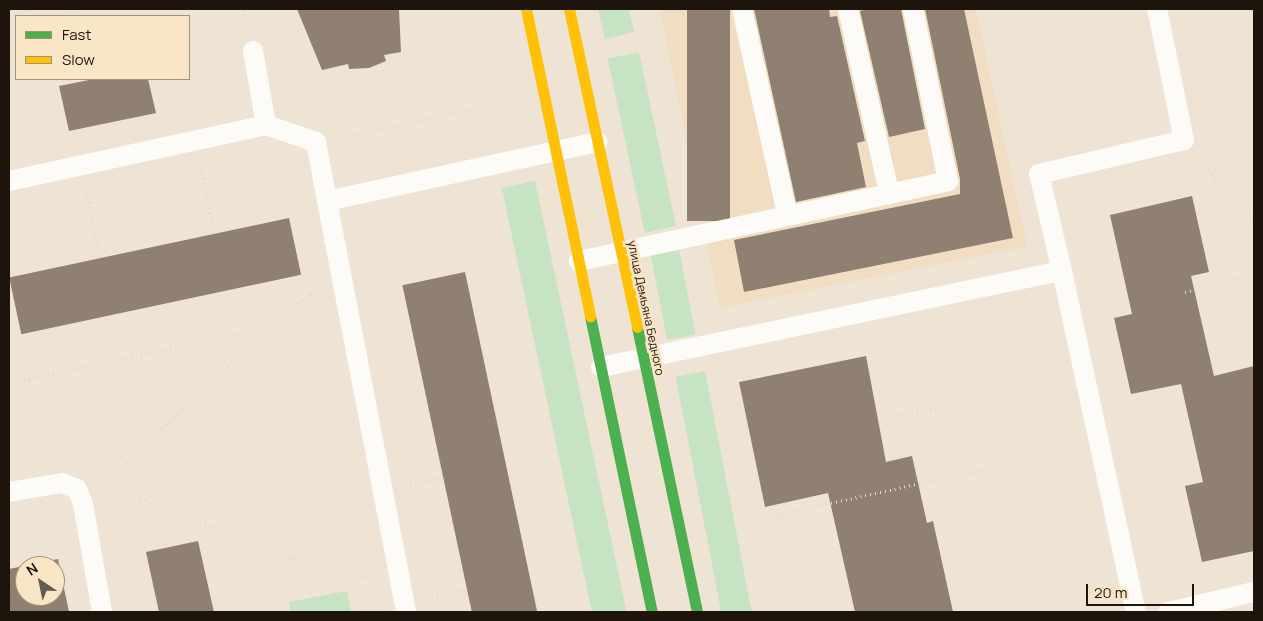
<!DOCTYPE html>
<meta charset="utf-8">
<style>
body{margin:0}
#map{position:relative;width:1263px;height:621px;overflow:hidden;background:#efe3d3;font-family:Manrope,sans-serif}
div>[style]{position:absolute}
.built>*{inset:0;background:#f1ddc1}
.green>*{inset:0;background:#c6e4c3;transform-origin:0 0}
.building>*{inset:0;background:#8f8071;transform-origin:0 0}
.path>*{height:3px;margin-top:-1.5px;transform-origin:0;background:repeating-linear-gradient(90deg,#dedad6 0 1px,transparent 0 5px)}
.lane>*{height:20px;margin:-10px;padding:0 10px;transform-origin:10px;border-radius:10px;background:#fdfbf8}
.fast>*{height:11px;margin:-5.5px;padding:0 5.5px;transform-origin:5.5px;border-radius:5.5px;background:#4caf50}
.slow>*{height:11px;margin:-5.5px;padding:0 5.5px;transform-origin:5.5px;border-radius:5.5px;background:#ffc107}
span{translate:-50% -50%;white-space:nowrap;text-align:center;line-height:1.15;-webkit-text-stroke:5px #fbe5c7;paint-order:stroke}
.street-label{font-size:12px;color:#1d150b}
.frame{position:absolute;inset:0;border:10px solid #1d150b;pointer-events:none}
.legend{position:absolute;left:15px;top:15px;width:175px;height:65px;box-sizing:border-box;background:#fbe5c7;border:1px solid #a2927c;margin:0;padding:6px 9px;list-style:none;font-size:15px;color:#1d150b}
.legend li{display:flex;align-items:center;gap:10px;height:25px}
.legend b{width:25px;border:1px solid #a2927c}
.north{position:absolute;left:15px;top:556px;width:50px;height:50px;box-sizing:border-box;background:#fbe5c7;border:1px solid #a2927c;border-radius:50%;rotate:326deg;font-size:14px;font-weight:700;line-height:20px;text-align:center;color:#1d150b}
.north::after{content:'';display:block;margin:auto;width:18px;height:22px;background:#665d51;clip-path:polygon(50% 0,100% 100%,50% 72%,0 100%)}
.scale{position:absolute;left:1086px;top:584px;width:108px;height:22px;box-sizing:border-box;border:2px solid #1d150b;border-top:0;padding-left:6px;font-size:15px;line-height:18px;white-space:nowrap;color:#1d150b;-webkit-text-stroke:4px #fbe5c7;paint-order:stroke}
</style>
<div id="map">
<div class="built">
<i style="clip-path:polygon(660px 9px,976px 9px,1027px 246px,720px 308px)"></i>
</div>
<div class="green">
<i style="clip-path:polygon(598px 9px,629px 9px,634px 32px,605px 39px)"></i>
<i style="left:639px;top:52px;width:178px;height:32px;rotate:78deg"></i>
<i style="left:535px;top:181px;width:440px;height:34px;rotate:78deg"></i>
<i style="left:679px;top:249px;width:87px;height:29px;rotate:79deg"></i>
<i style="left:705px;top:371px;width:246px;height:30px;rotate:79deg"></i>
<i style="clip-path:polygon(347px 591px,351px 612px,291px 612px,289px 602px)"></i>
</div>
<div class="building">
<i style="clip-path:polygon(297px 9px,399px 9px,401px 52px,384px 55px,386px 61px,369px 68px,349px 69px,348px 64px,322px 70px)"></i>
<i style="left:687px;top:9px;width:43px;height:212px"></i>
<i style="clip-path:polygon(754px 9px,829px 9px,830px 17px,837px 16px,865px 141px,857px 143px,866px 187px,796px 202px)"></i>
<i style="clip-path:polygon(868px 9px,901px 9px,925px 129px,889px 137px,860px 11px)"></i>
<i style="clip-path:polygon(925px 9px,964px 9px,1013px 238px,744px 292px,734px 240px,960px 194px,960px 179px)"></i>
<i style="clip-path:polygon(94px 79px,148px 79px,156px 113px,69px 131px,59px 86px)"></i>
<i style="clip-path:polygon(1192px 196px,1209px 272px,1191px 276px,1214px 376px,1254px 366px,1254px 551px,1202px 562px,1185px 486px,1203px 482px,1181px 384px,1131px 394px,1114px 318px,1132px 314px,1110px 215px)"></i>
<i style="left:289px;top:218px;width:58px;height:286px;rotate:78deg"></i>
<i style="left:465px;top:272px;width:348px;height:64px;rotate:78deg"></i>
<i style="clip-path:polygon(866px 356px,886px 462px,912px 456px,927px 523px,933px 521px,953px 612px,855px 612px,828px 493px,765px 507px,739px 382px)"></i>
<i style="clip-path:polygon(198px 541px,214px 612px,159px 612px,146px 552px)"></i>
<i style="clip-path:polygon(evenodd,58px 559px,69px 612px,9px 612px,9px 569px,58px 559px,25px 566px,55px 566px,55px 596px,25px 596px,25px 566px)"></i>
</div>
<div class="path">
<i style="left:244px;top:9px;width:15px;rotate:79deg"></i>
<i style="left:9px;top:14px;width:25px;rotate:-11deg"></i>
<i style="left:67px;top:16px;width:12px;rotate:-35deg"></i>
<i style="left:9px;top:61px;width:8px;rotate:-23deg"></i>
<i style="left:9px;top:85px;width:25px;rotate:-79deg"></i>
<i style="left:343px;top:137px;width:131px;rotate:-12.3deg"></i>
<i style="left:1201px;top:163px;width:76px;rotate:46.1deg"></i>
<i style="left:201px;top:168px;width:66px;rotate:78.7deg"></i>
<i style="left:87px;top:192px;width:67px;rotate:78.9deg"></i>
<i style="left:1185px;top:292px;width:72px;rotate:-15.4deg"></i>
<i style="left:388px;top:369px;width:32px;rotate:-13deg"></i>
<i style="left:9px;top:383px;width:267px;rotate:-12.3deg"></i>
<i style="left:9px;top:396px;width:27px;rotate:-39deg"></i>
<i style="left:892px;top:415px;width:38px;rotate:-9deg"></i>
<i style="left:930px;top:409px;width:22px;rotate:5deg"></i>
<i style="left:952px;top:411px;width:30px;rotate:27deg"></i>
<i style="left:979px;top:425px;width:49px;rotate:53.4deg"></i>
<i style="left:104px;top:483px;width:229px;rotate:-43.2deg"></i>
<i style="left:271px;top:326px;width:58px;rotate:-38.7deg"></i>
<i style="left:107px;top:485px;width:190px;rotate:21.6deg"></i>
<i style="left:284px;top:555px;width:89px;rotate:15deg"></i>
<i style="left:410px;top:485px;width:35px;rotate:-13deg"></i>
<i style="left:753px;top:520px;width:242px;rotate:-12.4deg"></i>
<i style="left:285px;top:555px;width:69px;rotate:56.3deg"></i>
<i style="left:432px;top:597px;width:37px;rotate:-14deg"></i>
<i style="left:157px;top:612px;width:2px"></i>
<i style="left:351px;top:612px;width:26px;rotate:-9deg"></i>
</div>
<div class="lane">
<i style="left:742px;top:9px;width:210px;rotate:77.6deg"></i>
<i style="left:848px;top:9px;width:189px;rotate:77.4deg"></i>
<i style="left:253px;top:51px;width:75px;rotate:80deg"></i>
<i style="left:9px;top:181px;width:263px;rotate:-12.3deg"></i>
<i style="left:266px;top:125px;width:53px;rotate:18.8deg"></i>
<i style="left:316px;top:142px;width:60px;rotate:79.4deg"></i>
<i style="left:327px;top:201px;width:277px;rotate:-12.3deg"></i>
<i style="left:327px;top:201px;width:419px;rotate:79.1deg"></i>
<i style="left:579px;top:261px;width:378px;rotate:-12.2deg"></i>
<i style="left:948px;top:181px;width:176px;rotate:-101.5deg"></i>
<i style="left:1062px;top:271px;width:100px;rotate:-103.3deg"></i>
<i style="left:1039px;top:174px;width:149px;rotate:-13.2deg"></i>
<i style="left:1184px;top:140px;width:134px;rotate:-101.6deg"></i>
<i style="left:601px;top:367px;width:471px;rotate:-11.8deg"></i>
<i style="left:1062px;top:271px;width:349px;rotate:77.8deg"></i>
<i style="left:9px;top:492px;width:54px;rotate:-9.6deg"></i>
<i style="left:62px;top:483px;width:16px;rotate:22deg"></i>
<i style="left:77px;top:489px;width:16px;rotate:68deg"></i>
<i style="left:83px;top:504px;width:110px;rotate:80deg"></i>
<i style="left:1168px;top:612px;width:88px;rotate:-13.1deg"></i>
</div>
<div class="fast">
<i style="left:590px;top:316px;width:302px;rotate:78.2deg"></i>
<i style="left:637px;top:327px;width:291px;rotate:78.1deg"></i>
</div>
<div class="slow">
<i style="left:526px;top:9px;width:314px;rotate:78.2deg"></i>
<i style="left:569px;top:9px;width:325px;rotate:77.9deg"></i>
</div>
<div class="street-label">
<span style="left:646px;top:308px;rotate:78deg">улица Демьяна Бедного</span>
</div>
<div class="frame"></div>
<ul class="legend">
<li><b style="height:6px;background:#4caf50"></b>Fast</li>
<li><b style="height:6px;background:#ffc107"></b>Slow</li>
</ul>
<div class="north">N</div>
<div class="scale">20 m</div>
</div>
